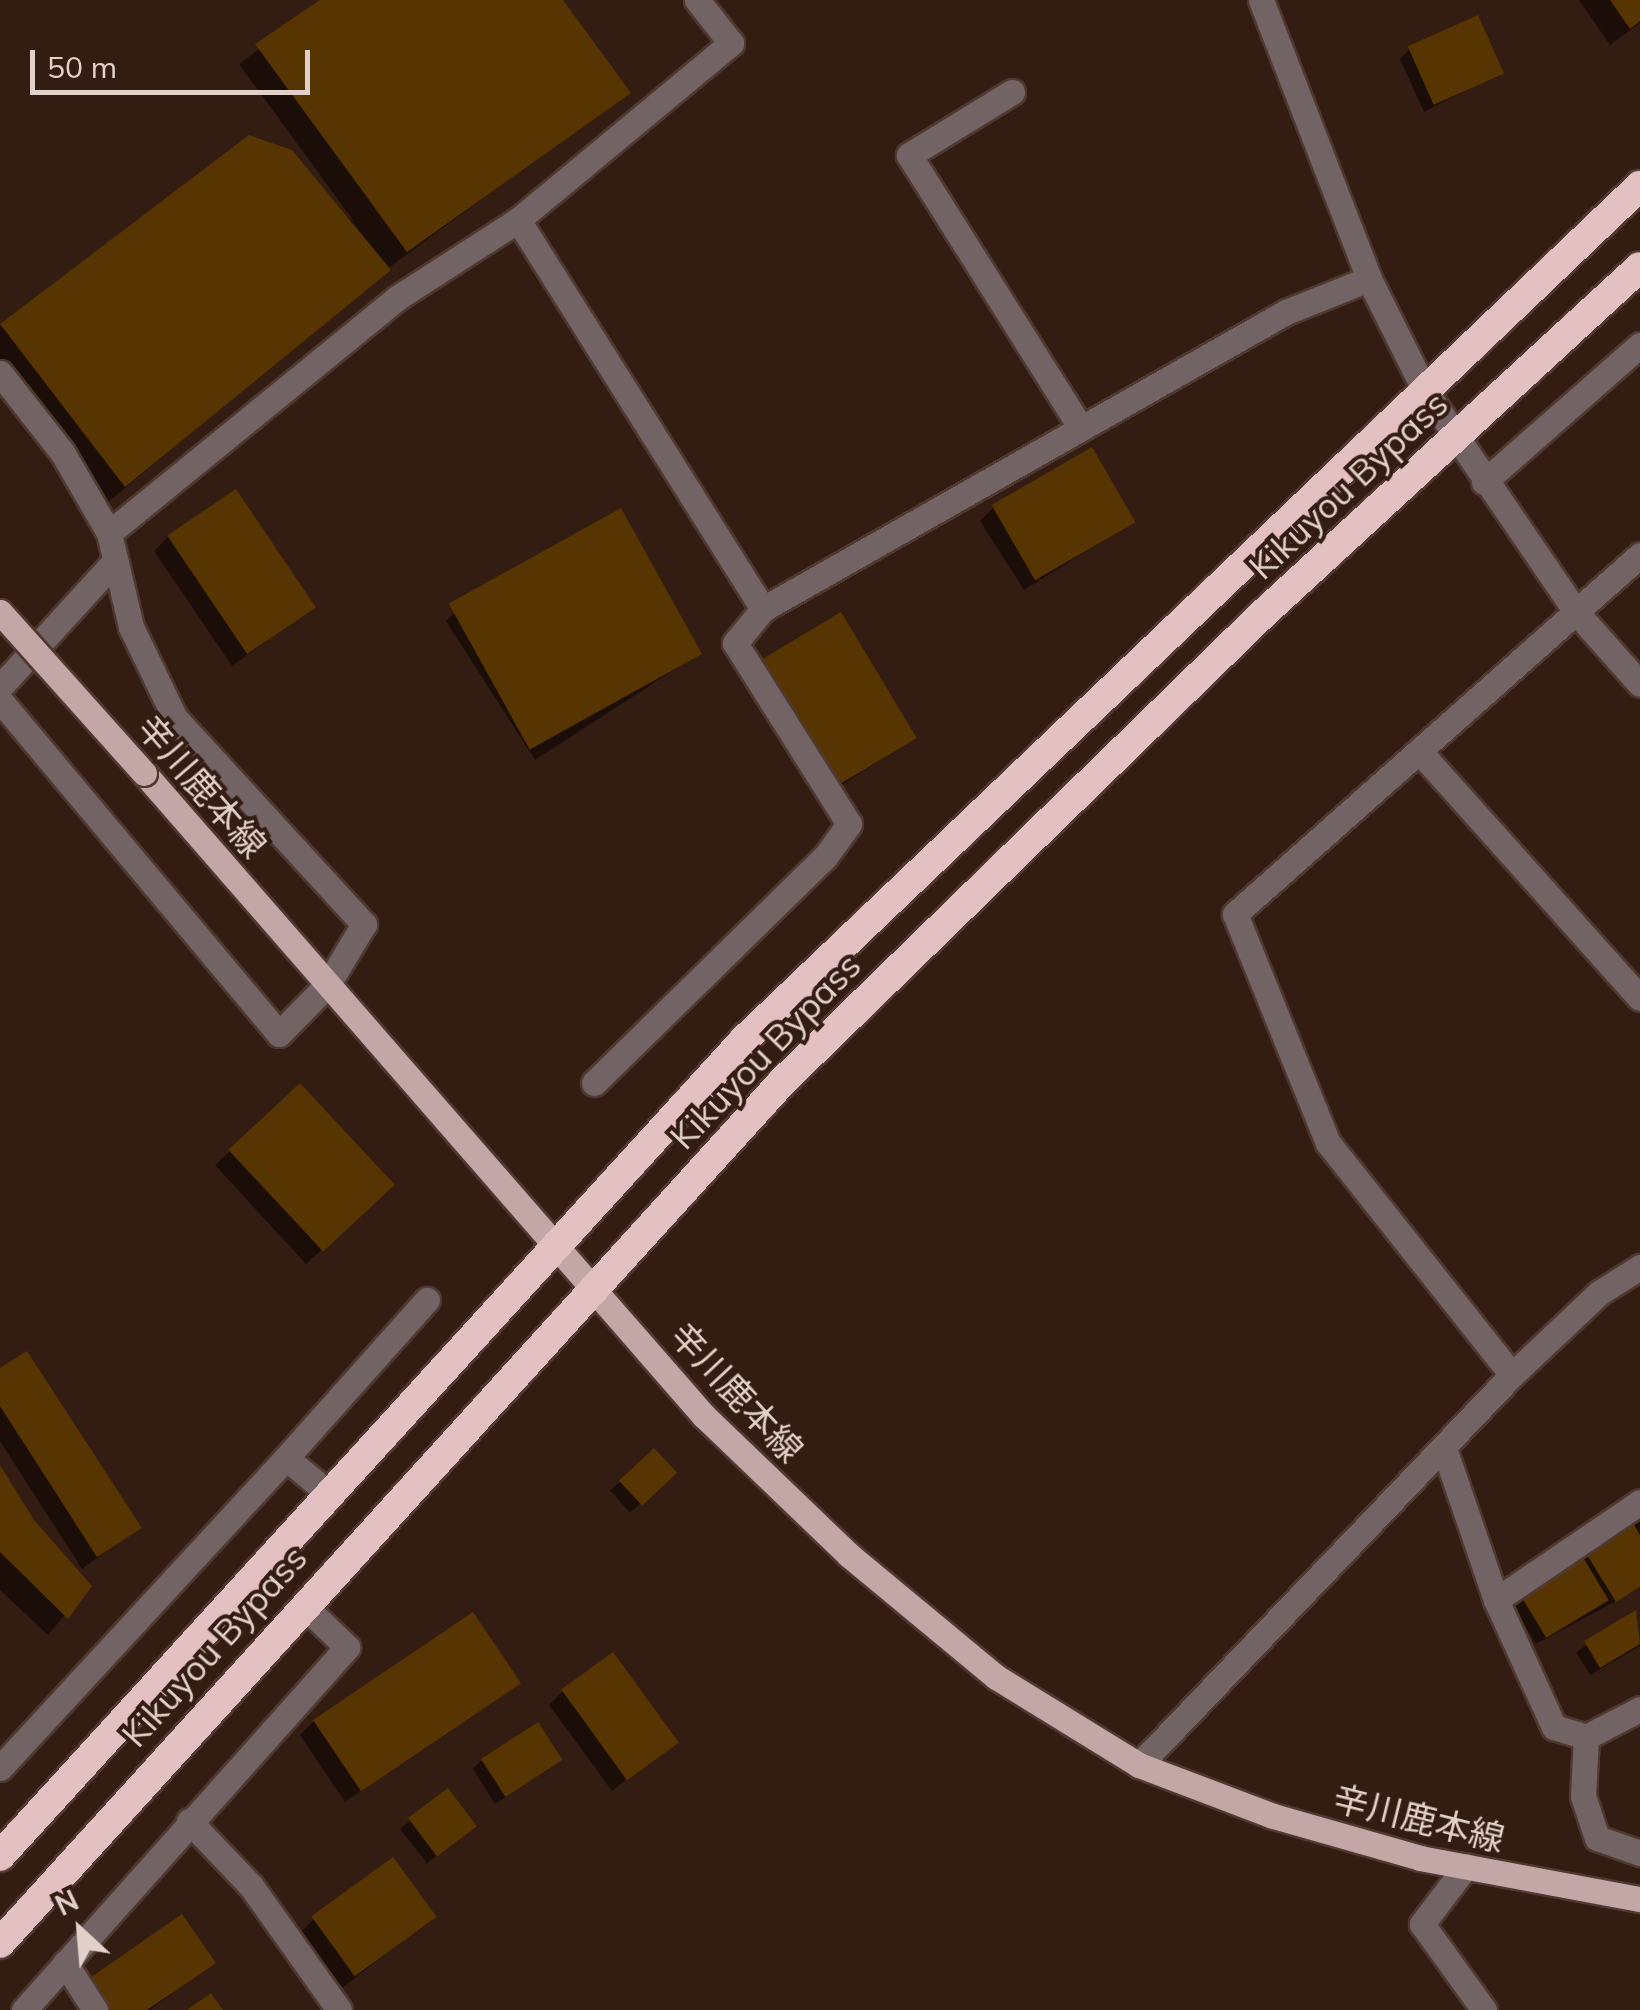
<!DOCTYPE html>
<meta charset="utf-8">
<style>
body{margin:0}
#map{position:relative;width:1640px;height:2010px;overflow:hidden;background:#331c12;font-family:Mulish,"Noto Sans JP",sans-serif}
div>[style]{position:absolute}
.shadow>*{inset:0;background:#0007;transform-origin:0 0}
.building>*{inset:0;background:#573502;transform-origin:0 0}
.roads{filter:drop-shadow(2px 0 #4f392f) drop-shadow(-2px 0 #4f392f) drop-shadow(0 2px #4f392f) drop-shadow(0 -2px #4f392f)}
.minor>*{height:25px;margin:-12.5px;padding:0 12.5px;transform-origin:12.5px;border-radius:12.5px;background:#726464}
.major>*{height:25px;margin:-12.5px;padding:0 12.5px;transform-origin:12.5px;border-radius:12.5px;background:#c3a6a6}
.highway>*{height:30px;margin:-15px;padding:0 15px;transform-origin:15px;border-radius:15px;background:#e3c0c1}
.bridges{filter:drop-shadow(2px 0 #4f392f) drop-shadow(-2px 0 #4f392f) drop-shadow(0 2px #4f392f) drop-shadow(0 -2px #4f392f)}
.major-bridge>*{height:25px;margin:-12.5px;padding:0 12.5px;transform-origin:12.5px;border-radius:12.5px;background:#c3a6a6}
span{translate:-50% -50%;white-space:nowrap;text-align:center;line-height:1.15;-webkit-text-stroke:8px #331c12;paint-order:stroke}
.street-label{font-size:35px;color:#e1d1ca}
.north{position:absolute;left:30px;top:1880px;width:100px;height:100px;-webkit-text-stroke:8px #331c12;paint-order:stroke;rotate:334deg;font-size:28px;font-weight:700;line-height:40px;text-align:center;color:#e1d1ca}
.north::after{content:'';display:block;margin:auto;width:35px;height:45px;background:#e1d1ca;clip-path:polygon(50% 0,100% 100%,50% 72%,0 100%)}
.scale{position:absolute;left:30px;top:50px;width:280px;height:45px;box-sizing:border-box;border:5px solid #e1d1ca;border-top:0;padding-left:12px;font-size:30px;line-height:35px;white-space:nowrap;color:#e1d1ca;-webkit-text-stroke:8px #331c12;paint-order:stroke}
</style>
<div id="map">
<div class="shadow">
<i style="clip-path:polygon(324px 0,560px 0,628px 92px,387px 269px,106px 504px,0 373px,0 327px,249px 138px,355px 223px,239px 64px)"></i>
<i style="clip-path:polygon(1579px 0,1640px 0,1640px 23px,1610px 45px)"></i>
<i style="clip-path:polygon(1409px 50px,1501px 72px,1424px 112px,1400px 59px)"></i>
<i style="clip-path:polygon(993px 508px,1132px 523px,1024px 590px,980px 521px)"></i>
<i style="clip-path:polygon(168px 537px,313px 607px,232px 666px,154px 551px)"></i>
<i style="clip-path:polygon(455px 612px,700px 653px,535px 760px,446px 621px)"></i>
<i style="clip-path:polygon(765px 661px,914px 738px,826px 795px,751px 674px)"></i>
<i style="clip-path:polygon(300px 1086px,377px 1199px,306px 1264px,215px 1165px)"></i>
<i style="clip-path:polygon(0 1371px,138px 1528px,82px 1569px,0 1441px)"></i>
<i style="left:654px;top:1451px;width:30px;height:59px;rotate:48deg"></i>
<i style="clip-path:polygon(0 1470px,32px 1521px,89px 1586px,48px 1635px,0 1590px)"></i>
<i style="clip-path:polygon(1640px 1517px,1640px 1588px,1536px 1644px,1513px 1607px)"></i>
<i style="clip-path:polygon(1635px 1614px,1640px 1646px,1590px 1675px,1576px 1652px)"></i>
<i style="clip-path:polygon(518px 1683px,345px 1802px,300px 1735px,314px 1721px)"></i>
<i style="clip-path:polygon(563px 1691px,675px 1741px,612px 1791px,549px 1705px)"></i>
<i style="clip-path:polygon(482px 1760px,559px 1760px,495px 1804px,473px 1769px)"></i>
<i style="clip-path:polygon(447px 1791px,465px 1835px,427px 1863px,400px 1829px)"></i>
<i style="clip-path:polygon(434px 1916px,341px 1989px,300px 1933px,314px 1919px)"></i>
<i style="clip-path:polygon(212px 1962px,150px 2010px,85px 2010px)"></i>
</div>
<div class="building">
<i style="clip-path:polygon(320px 0,563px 0,631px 93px,407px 252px,255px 44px)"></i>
<i style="clip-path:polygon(1610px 0,1640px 0,1640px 21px,1630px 29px)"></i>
<i style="left:1478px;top:15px;width:64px;height:77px;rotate:66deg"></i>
<i style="clip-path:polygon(249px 135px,292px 150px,391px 270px,125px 487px,0 324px)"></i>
<i style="left:1092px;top:447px;width:87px;height:116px;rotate:60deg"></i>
<i style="left:236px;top:489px;width:143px;height:83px;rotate:56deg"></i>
<i style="left:621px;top:508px;width:167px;height:197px;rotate:61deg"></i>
<i style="left:841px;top:612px;width:147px;height:91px;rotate:59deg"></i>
<i style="left:300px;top:1083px;width:139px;height:98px;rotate:47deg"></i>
<i style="clip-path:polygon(27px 1351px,142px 1528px,97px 1557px,0 1406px,0 1368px)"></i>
<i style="left:654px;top:1448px;width:34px;height:48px;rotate:47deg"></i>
<i style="clip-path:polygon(0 1465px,34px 1520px,92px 1586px,68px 1619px,0 1552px)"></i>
<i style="clip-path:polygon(1632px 1521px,1640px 1535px,1640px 1587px,1616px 1602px,1584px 1550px)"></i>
<i style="left:1584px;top:1559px;width:48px;height:73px;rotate:59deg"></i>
<i style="clip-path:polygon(1636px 1610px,1640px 1644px,1600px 1668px,1584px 1641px)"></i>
<i style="left:473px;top:1612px;width:86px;height:193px;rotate:56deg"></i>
<i style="left:613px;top:1652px;width:112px;height:64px;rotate:54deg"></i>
<i style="left:538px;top:1722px;width:45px;height:68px;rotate:57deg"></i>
<i style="left:448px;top:1788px;width:48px;height:50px;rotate:53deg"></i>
<i style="left:393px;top:1857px;width:74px;height:101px;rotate:54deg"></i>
<i style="clip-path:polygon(182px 1914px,216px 1963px,147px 2010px,108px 2010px,87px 1980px)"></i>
<i style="clip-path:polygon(211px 1993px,223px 2010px,187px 2010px)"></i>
</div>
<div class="roads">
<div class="minor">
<i style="left:1261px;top:0;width:299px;rotate:68.8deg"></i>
<i style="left:1369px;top:279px;width:123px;rotate:63.4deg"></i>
<i style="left:1424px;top:389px;width:270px;rotate:55.7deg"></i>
<i style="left:1576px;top:612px;width:96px;rotate:48.4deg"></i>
<i style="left:1012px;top:92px;width:121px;rotate:148.5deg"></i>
<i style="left:909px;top:155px;width:323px;rotate:57.8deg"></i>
<i style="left:518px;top:220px;width:460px;rotate:57.8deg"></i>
<i style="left:0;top:373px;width:100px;rotate:51.9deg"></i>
<i style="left:62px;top:452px;width:94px;rotate:59.9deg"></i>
<i style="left:109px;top:533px;width:97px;rotate:76.8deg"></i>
<i style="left:131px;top:627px;width:101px;rotate:64.2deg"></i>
<i style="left:175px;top:718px;width:280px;rotate:47.5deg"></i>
<i style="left:364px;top:924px;width:70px;rotate:121deg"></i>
<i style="left:328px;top:984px;width:70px;rotate:134.4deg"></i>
<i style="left:279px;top:1034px;width:435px;rotate:-129.9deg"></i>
<i style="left:1484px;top:482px;width:208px;rotate:-41.3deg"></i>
<i style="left:109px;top:533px;width:372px;rotate:-39.2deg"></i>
<i style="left:397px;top:298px;width:144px;rotate:-32.8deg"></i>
<i style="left:518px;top:220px;width:277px;rotate:-39.7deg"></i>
<i style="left:731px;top:43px;width:55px;rotate:-128.3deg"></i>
<i style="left:0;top:687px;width:171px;rotate:-47.6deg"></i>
<i style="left:1419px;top:751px;width:331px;rotate:48.2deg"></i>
<i style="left:594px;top:1083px;width:323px;rotate:-44.4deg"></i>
<i style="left:825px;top:857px;width:41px;rotate:-54deg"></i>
<i style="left:849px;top:824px;width:214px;rotate:-122.2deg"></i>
<i style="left:735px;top:643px;width:44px;rotate:-50.5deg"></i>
<i style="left:763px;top:609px;width:601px;rotate:-29.59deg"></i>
<i style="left:1286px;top:312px;width:89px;rotate:-21.7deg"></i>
<i style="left:1512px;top:1375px;width:296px;rotate:-128.4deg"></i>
<i style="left:1328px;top:1143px;width:247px;rotate:-112.1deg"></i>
<i style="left:1235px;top:914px;width:541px;rotate:-41.55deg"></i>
<i style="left:1445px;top:1451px;width:157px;rotate:71.1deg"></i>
<i style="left:1496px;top:1600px;width:140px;rotate:65.5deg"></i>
<i style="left:1554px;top:1727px;width:34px;rotate:17deg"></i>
<i style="left:286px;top:1458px;width:212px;rotate:-48.3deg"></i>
<i style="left:1496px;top:1600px;width:174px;rotate:-34.2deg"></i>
<i style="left:1640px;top:1709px;width:61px;rotate:152.6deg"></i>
<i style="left:1586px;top:1737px;width:59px;rotate:92.9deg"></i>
<i style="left:1583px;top:1796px;width:44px;rotate:71.6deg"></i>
<i style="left:1597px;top:1838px;width:46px;rotate:19.2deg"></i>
<i style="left:1139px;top:1765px;width:540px;rotate:-46.28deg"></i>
<i style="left:1512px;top:1375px;width:120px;rotate:-43.3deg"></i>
<i style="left:1599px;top:1293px;width:49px;rotate:-32.4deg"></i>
<i style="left:0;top:1768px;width:422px;rotate:-47.3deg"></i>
<i style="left:286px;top:1458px;width:52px;rotate:39.5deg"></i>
<i style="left:189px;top:1821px;width:90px;rotate:46.4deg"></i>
<i style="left:251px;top:1886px;width:152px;rotate:54.6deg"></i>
<i style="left:1466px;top:1866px;width:73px;rotate:127.2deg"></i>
<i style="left:1422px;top:1924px;width:106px;rotate:54.2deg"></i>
<i style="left:65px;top:1963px;width:56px;rotate:57.4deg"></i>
<i style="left:24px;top:2010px;width:486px;rotate:-48.3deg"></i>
<i style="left:347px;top:1647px;width:61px;rotate:-136.3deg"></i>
</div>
<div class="major">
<i style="left:144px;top:773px;width:853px;rotate:48.95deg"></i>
<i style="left:704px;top:1416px;width:201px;rotate:43.8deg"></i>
<i style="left:849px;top:1555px;width:191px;rotate:39.7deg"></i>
<i style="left:996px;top:1677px;width:168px;rotate:31.6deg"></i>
<i style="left:1139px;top:1765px;width:143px;rotate:20.8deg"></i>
<i style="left:1273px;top:1816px;width:153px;rotate:15.9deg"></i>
<i style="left:1420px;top:1858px;width:224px;rotate:10.6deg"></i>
</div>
<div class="highway">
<i style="left:0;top:1856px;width:1104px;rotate:-47.64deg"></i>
<i style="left:744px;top:1040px;width:1238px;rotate:-43.63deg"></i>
<i style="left:0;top:1943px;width:1163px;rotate:-47.75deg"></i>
<i style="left:782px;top:1082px;width:671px;rotate:-44.22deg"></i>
<i style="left:1263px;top:614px;width:512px;rotate:-42.63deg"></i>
</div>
</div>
<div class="bridges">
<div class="major-bridge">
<i style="left:0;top:612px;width:216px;rotate:48.2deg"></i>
</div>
</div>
<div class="street-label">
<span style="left:1348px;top:485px;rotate:-43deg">Kikuyou Bypass</span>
<span style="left:202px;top:786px;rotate:49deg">辛川鹿本線</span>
<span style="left:765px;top:1051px;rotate:-46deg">Kikuyou Bypass</span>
<span style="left:737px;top:1392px;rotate:47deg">辛川鹿本線</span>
<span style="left:214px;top:1646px;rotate:-48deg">Kikuyou Bypass</span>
<span style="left:1419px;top:1818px;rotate:14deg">辛川鹿本線</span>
</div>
<div class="north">N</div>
<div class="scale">50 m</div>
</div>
